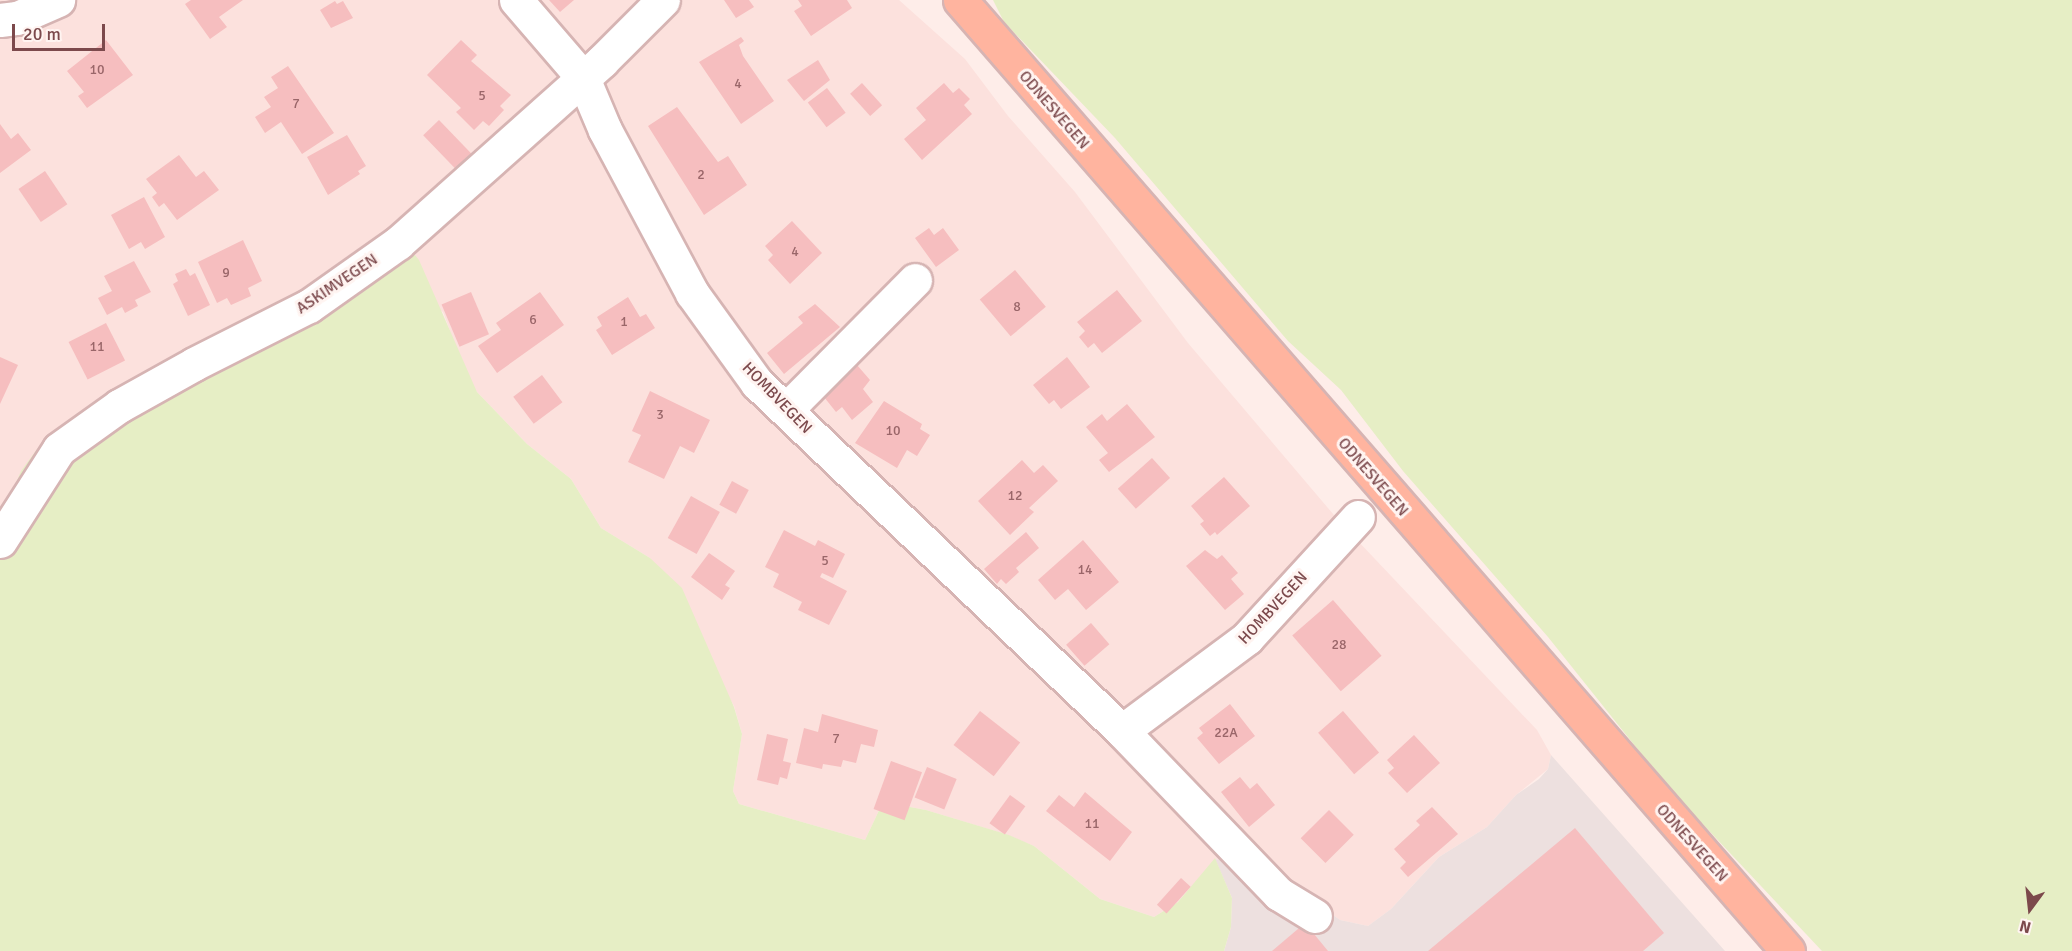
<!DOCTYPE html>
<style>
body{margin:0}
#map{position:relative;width:2072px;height:951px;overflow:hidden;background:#feede9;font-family:Signika,sans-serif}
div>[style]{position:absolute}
.residential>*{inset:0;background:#fce1dd}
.industrial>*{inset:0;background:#ede0df}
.green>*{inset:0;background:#e6eec5}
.building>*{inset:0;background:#f6bebf;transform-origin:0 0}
.roads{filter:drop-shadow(2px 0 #d6b4b3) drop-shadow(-2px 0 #d6b4b3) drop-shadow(0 2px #d6b4b3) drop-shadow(0 -2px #d6b4b3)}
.minor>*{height:33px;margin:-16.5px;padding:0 16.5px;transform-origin:16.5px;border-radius:16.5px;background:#fff}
.major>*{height:33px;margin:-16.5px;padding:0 16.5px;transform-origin:16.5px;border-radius:16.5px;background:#ffb49f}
span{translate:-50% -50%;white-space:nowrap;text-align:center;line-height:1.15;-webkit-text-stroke:6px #fff4f1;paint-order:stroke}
.number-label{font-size:14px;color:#9a6669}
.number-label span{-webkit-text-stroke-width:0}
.street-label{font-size:16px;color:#7c494c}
.north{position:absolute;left:2000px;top:879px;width:60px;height:60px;-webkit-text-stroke:4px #fff4f1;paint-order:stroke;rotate:195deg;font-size:16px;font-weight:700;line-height:24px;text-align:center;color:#7c494c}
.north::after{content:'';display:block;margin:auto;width:21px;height:27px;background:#7c494c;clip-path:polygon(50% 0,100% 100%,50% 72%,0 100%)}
.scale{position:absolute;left:12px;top:24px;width:93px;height:27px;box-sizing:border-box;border:3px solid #7c494c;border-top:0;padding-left:8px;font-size:18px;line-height:21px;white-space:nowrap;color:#7c494c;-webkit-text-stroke:4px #fff4f1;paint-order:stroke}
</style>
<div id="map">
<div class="residential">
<i style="clip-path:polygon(0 0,899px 0,965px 59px,1008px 116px,1075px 192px,1188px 343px,1339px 521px,1537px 730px,1551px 755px,1548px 769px,1516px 795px,1487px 827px,1439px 857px,1391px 909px,1368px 926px,1340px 920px,1294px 887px,1216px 859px,1178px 902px,1154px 917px,1100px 899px,1034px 846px,1008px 835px,926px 810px,883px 802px,865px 840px,739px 804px,733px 791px,742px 734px,734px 706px,650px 558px,601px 528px,571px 479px,527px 444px,477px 392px,463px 366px,443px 312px,357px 259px,145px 378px,0 522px)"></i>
</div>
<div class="industrial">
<i style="clip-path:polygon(1551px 755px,1725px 951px,1224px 951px,1231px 927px,1232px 898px,1215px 859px,1257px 867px,1294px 887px,1340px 920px,1368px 926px,1391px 909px,1439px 857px,1487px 827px,1516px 795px,1539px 779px,1548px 769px)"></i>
</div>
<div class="green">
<i style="clip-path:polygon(993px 0,2072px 0,2072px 951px,1822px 951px,1667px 786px,1548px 637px,1403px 471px,1341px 390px,1288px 341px,1115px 138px,1004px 22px)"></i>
<i style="clip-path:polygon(410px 249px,419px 260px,477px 392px,527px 444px,571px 479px,601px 528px,650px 558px,682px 588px,734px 707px,742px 734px,733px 791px,739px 804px,865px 840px,883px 802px,926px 810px,1009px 835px,1034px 846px,1100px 899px,1154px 917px,1178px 902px,1215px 858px,1232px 898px,1231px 927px,1224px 951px,0 951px,0 522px,21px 471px,38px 448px,99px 412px,145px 378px,357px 259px)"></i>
</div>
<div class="building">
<i style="clip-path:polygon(191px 0,243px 0,219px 17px,227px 27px,210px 39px,185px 4px)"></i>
<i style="clip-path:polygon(549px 0,574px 0,560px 12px)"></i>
<i style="clip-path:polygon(724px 0,749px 0,754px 7px,736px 18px)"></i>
<i style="clip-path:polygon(798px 0,847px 0,852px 8px,811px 36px,794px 11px,802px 6px)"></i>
<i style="clip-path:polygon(335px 1px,337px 4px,343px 1px,353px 18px,331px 28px,320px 10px)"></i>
<i style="clip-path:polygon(741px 37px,744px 41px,739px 45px,743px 56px,774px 101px,741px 124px,699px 62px)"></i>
<i style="clip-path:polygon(106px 40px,133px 75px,87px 108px,78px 96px,84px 92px,67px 71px)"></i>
<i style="clip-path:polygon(461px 40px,477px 55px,471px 61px,511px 95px,500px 106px,504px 110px,489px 126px,483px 121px,474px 130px,456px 112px,461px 108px,427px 75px)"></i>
<i style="clip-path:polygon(818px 60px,830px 80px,804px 101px,787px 80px)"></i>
<i style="clip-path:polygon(288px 66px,334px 133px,302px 154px,281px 122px,265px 133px,255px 117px,271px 107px,264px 97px,278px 88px,271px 77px)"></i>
<i style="left:862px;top:83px;width:30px;height:16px;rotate:48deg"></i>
<i style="clip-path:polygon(944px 83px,953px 93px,959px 88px,970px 99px,964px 105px,972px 114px,922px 160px,904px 139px,926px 120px,916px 108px)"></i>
<i style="left:827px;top:88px;width:31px;height:24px;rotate:53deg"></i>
<i style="clip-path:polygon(677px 107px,718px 162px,728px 156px,747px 185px,704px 215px,648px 126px)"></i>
<i style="left:439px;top:120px;width:53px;height:22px;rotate:46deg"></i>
<i style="clip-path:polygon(0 124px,11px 139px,18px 133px,31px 150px,0 173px)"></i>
<i style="clip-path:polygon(347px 135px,366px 166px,358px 171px,360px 174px,328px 195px,307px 157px)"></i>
<i style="clip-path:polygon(179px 155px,196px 177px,204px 171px,219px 190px,177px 220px,164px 203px,159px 207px,152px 197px,157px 193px,146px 179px)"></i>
<i style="left:45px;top:171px;width:40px;height:32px;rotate:56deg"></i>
<i style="clip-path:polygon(144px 197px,165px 237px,145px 249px,141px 242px,129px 249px,111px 215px)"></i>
<i style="clip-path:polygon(792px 221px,822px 253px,790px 284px,768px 260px,773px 255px,765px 246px)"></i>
<i style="clip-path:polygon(929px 228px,934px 235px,943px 228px,959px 250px,936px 267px,915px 238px)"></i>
<i style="clip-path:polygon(243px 240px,262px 281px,248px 288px,251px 296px,231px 305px,227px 298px,217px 303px,198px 262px)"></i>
<i style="clip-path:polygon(134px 261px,151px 292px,135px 300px,138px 306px,125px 313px,122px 307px,107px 315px,98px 298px,112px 291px,104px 276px)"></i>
<i style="clip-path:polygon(186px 269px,190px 276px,195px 273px,210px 305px,188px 316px,173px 284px,178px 281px,175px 274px)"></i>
<i style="left:1015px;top:270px;width:48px;height:46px;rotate:50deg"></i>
<i style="clip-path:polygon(1117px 290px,1142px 321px,1102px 353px,1094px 343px,1088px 348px,1079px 337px,1085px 331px,1077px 322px)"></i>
<i style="left:471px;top:292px;width:46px;height:32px;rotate:67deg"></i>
<i style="clip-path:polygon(540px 292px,564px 325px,497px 373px,478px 346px,501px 330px,496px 323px)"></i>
<i style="clip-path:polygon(628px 297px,640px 317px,646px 314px,655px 328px,612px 355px,596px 330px,602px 326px,597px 317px)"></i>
<i style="clip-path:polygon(815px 304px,840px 327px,784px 374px,767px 353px,803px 323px,798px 317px)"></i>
<i style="left:106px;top:323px;width:42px;height:42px;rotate:63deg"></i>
<i style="clip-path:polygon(0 357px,18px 365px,0 404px)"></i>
<i style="clip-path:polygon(1067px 357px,1090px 387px,1061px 409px,1054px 400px,1049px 404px,1033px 385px)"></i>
<i style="clip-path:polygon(857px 365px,870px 380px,863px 389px,873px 402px,852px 420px,842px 407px,836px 412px,820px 392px)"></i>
<i style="left:542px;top:375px;width:34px;height:36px;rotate:53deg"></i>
<i style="clip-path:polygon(650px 391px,710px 420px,694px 453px,680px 446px,664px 479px,628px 462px,641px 435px,632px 431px)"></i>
<i style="clip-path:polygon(884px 401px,922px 424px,920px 429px,930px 435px,917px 456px,907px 450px,897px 468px,855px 443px)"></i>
<i style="clip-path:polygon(1127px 404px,1155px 437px,1109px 472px,1099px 460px,1108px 453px,1086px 427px,1102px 414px,1107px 421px)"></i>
<i style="left:1152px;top:458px;width:27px;height:46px;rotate:48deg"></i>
<i style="clip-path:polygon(1022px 460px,1034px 473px,1043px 465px,1058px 481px,1029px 508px,1034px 512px,1010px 535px,978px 501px)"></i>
<i style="clip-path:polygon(1224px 477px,1250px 506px,1217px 535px,1215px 532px,1210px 536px,1200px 524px,1204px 521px,1191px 506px)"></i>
<i style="left:732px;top:481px;width:19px;height:27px;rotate:28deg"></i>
<i style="left:691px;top:496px;width:33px;height:48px;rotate:29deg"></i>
<i style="clip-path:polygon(784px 530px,815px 546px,818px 540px,845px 554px,833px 578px,822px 573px,820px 577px,847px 591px,829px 625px,798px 610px,802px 602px,773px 587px,779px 574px,765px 567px)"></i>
<i style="clip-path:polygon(1026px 532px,1039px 548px,1016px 568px,1019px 572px,1006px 584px,1001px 579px,997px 584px,984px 569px)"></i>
<i style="clip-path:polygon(1083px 540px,1119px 582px,1086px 610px,1068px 589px,1055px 600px,1038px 580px)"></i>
<i style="clip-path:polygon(1205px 550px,1217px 559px,1222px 555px,1238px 573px,1231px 579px,1244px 594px,1225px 610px,1186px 566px)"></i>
<i style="clip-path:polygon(709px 553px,735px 571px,725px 585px,730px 588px,722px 600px,691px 577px)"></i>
<i style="left:1333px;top:600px;width:74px;height:54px;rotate:49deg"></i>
<i style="left:1091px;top:623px;width:28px;height:33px;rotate:49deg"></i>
<i style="clip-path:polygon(1230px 704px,1255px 736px,1219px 764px,1197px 738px,1203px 733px,1199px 728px)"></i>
<i style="left:980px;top:711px;width:51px;height:43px;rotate:38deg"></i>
<i style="left:1343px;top:711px;width:55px;height:33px;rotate:49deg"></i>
<i style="clip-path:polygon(822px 714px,878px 730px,874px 747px,861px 744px,856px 763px,843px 760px,841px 767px,823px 764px,822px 769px,796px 763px,804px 728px,818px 732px)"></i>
<i style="clip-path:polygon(767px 734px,788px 739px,783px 761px,791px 763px,787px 779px,780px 777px,778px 785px,757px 780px)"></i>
<i style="clip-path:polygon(1414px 735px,1440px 763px,1407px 793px,1388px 773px,1394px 768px,1387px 760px)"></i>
<i style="left:891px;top:761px;width:33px;height:51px;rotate:20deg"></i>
<i style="left:927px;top:767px;width:32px;height:33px;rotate:22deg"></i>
<i style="clip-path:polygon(1240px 777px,1250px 789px,1257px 783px,1275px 805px,1249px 827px,1221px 792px)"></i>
<i style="clip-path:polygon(1085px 792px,1132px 832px,1110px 861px,1046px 811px,1059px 795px,1074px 807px)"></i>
<i style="left:1010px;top:795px;width:19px;height:35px;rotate:36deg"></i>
<i style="clip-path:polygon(1432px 807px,1458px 834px,1408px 877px,1400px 868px,1406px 862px,1394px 849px,1420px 825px,1416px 821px)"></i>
<i style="left:1329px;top:810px;width:35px;height:40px;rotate:45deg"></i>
<i style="clip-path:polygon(1575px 828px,1664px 933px,1643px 951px,1428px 951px)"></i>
<i style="left:1181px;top:878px;width:13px;height:36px;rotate:42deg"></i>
<i style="clip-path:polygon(1305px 923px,1328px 951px,1272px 951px)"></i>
</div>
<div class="roads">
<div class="minor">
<i style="left:516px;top:0;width:103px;rotate:49.3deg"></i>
<i style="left:583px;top:78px;width:56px;rotate:67.1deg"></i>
<i style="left:605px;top:130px;width:185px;rotate:61.9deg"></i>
<i style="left:692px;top:293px;width:111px;rotate:54.2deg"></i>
<i style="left:757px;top:383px;width:504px;rotate:43.63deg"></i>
<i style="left:1122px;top:731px;width:226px;rotate:46.1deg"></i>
<i style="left:1279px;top:894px;width:42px;rotate:31.4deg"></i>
<i style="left:0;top:20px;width:17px;rotate:-7deg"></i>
<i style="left:17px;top:18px;width:45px;rotate:-23.7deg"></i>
<i style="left:786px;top:410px;width:183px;rotate:-45.2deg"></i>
<i style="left:0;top:541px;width:109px;rotate:-57.3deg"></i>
<i style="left:59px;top:449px;width:74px;rotate:-35.6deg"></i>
<i style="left:119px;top:406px;width:86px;rotate:-29.2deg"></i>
<i style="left:194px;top:364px;width:129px;rotate:-26.8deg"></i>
<i style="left:309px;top:306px;width:109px;rotate:-35.3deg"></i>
<i style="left:398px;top:243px;width:273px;rotate:-41.7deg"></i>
<i style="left:602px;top:61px;width:86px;rotate:-45deg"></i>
<i style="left:1122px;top:731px;width:156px;rotate:-36.6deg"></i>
<i style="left:1247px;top:638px;width:164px;rotate:-47.5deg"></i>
</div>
<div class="major">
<i style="left:960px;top:0;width:1261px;rotate:48.96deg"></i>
</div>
</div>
<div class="number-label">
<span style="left:97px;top:70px">10</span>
<span style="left:738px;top:84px">4</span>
<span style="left:482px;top:96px">5</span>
<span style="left:296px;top:104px">7</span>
<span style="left:701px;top:175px">2</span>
<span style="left:795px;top:252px">4</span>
<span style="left:226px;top:273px">9</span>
<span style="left:1017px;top:307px">8</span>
<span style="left:533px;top:320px">6</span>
<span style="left:624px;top:322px">1</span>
<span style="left:97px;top:347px">11</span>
<span style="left:660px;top:415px">3</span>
<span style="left:893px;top:431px">10</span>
<span style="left:1015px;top:496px">12</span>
<span style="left:825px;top:561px">5</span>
<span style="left:1085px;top:570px">14</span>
<span style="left:1339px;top:645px">28</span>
<span style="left:1226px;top:733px">22A</span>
<span style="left:836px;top:739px">7</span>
<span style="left:1092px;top:824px">11</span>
</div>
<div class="street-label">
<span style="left:1054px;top:110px;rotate:49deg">ODNESVEGEN</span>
<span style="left:337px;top:284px;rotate:-34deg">ASKIMVEGEN</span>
<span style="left:777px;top:398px;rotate:46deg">HOMBVEGEN</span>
<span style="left:1373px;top:477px;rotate:49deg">ODNESVEGEN</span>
<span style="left:1273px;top:608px;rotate:-47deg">HOMBVEGEN</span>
<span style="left:1692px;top:843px;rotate:48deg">ODNESVEGEN</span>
</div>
<div class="north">N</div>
<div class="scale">20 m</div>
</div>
